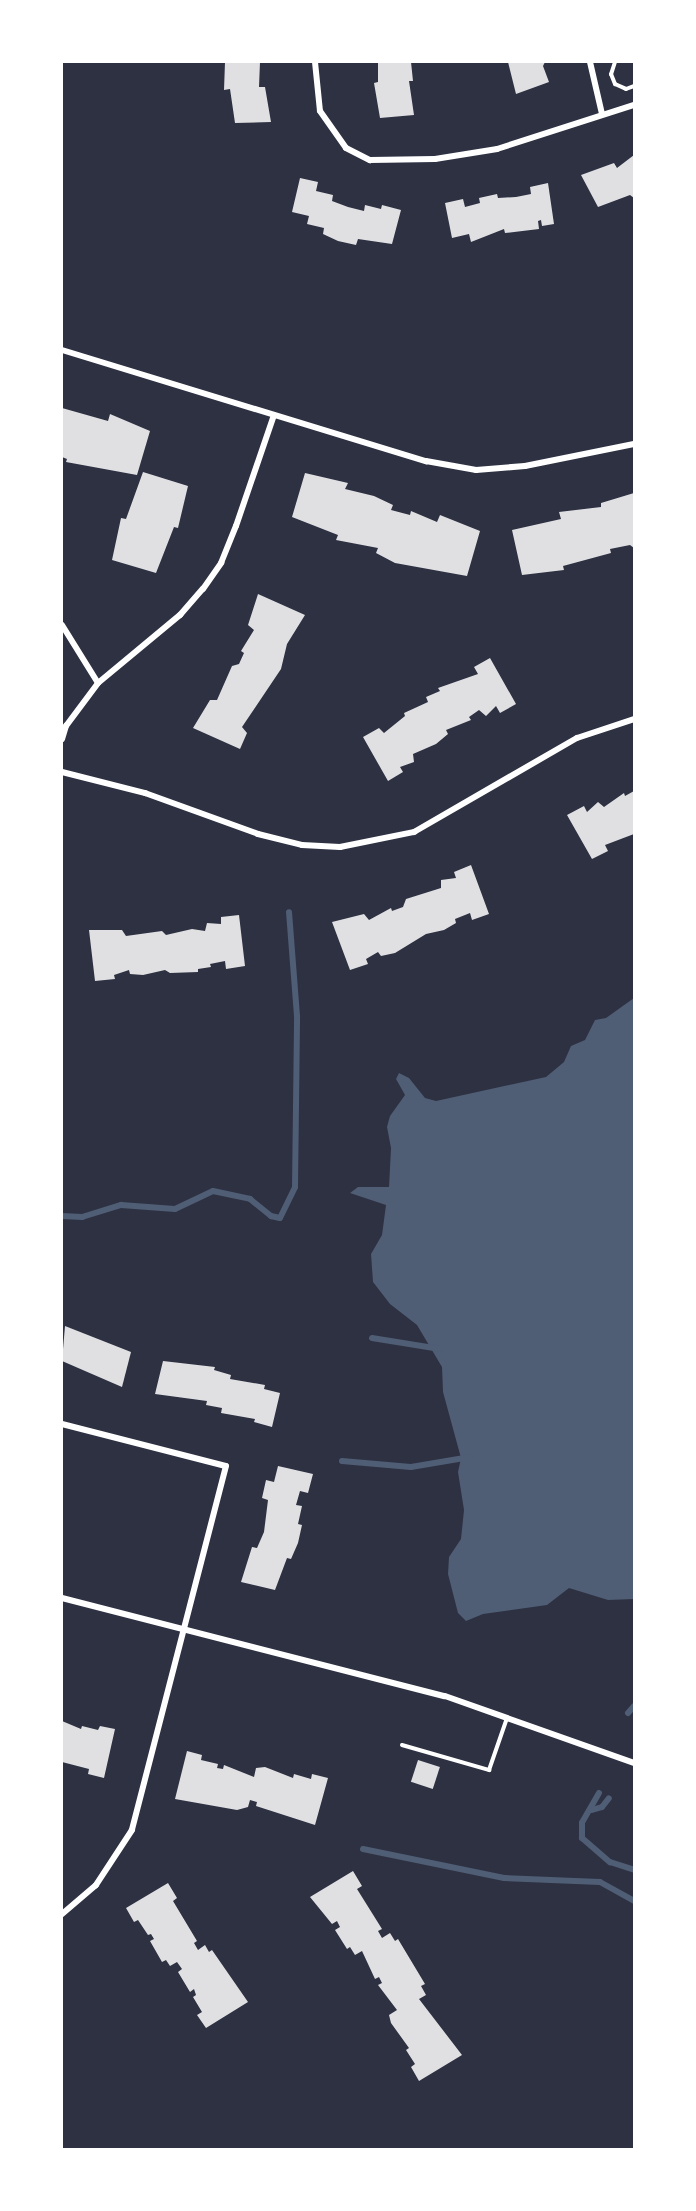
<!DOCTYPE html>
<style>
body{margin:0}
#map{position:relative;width:696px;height:2211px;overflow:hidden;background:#2d3142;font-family:"PT Serif",serif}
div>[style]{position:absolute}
.water>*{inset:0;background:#4f5d75}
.stream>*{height:6px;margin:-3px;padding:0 3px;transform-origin:3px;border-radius:3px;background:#4f5d75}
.building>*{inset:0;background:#e0e0e3;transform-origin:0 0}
.path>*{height:4px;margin:-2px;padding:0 2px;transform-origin:2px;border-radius:2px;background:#fff}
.service>*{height:4px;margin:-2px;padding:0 2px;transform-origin:2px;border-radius:2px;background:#fff}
.minor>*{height:6px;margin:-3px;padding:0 3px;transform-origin:3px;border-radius:3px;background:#fff}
span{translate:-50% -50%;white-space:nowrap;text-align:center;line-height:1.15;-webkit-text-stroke:6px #fff;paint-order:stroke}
.frame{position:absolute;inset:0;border:63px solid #fff;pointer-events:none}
</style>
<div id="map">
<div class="water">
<i style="clip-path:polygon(634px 998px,634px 1599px,608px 1600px,569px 1588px,547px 1605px,483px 1614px,466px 1621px,458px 1613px,448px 1574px,449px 1557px,461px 1539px,464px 1510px,458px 1472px,461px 1458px,443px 1392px,442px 1367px,417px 1325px,390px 1304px,373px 1282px,371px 1254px,382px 1235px,386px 1205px,350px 1193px,358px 1187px,389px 1187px,391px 1148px,387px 1127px,390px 1116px,405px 1095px,396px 1079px,399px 1073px,409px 1078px,425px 1098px,436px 1101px,546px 1077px,564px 1062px,571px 1046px,585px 1040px,595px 1020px,606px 1018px)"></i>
</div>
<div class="stream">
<i style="left:62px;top:1216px;width:20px;rotate:3deg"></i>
<i style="left:82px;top:1217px;width:41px;rotate:-17.1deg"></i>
<i style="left:121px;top:1205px;width:54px;rotate:4.2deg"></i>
<i style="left:175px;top:1209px;width:42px;rotate:-25.3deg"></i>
<i style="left:213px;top:1191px;width:38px;rotate:12deg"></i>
<i style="left:250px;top:1199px;width:27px;rotate:39deg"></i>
<i style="left:271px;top:1216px;width:9px;rotate:13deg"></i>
<i style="left:280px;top:1218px;width:34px;rotate:-64deg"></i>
<i style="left:295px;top:1187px;width:171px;rotate:-89.3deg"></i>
<i style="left:297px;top:1016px;width:104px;rotate:-94.4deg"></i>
<i style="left:372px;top:1338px;width:69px;rotate:9.2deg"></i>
<i style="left:342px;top:1461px;width:69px;rotate:5deg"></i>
<i style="left:411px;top:1467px;width:60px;rotate:-9.6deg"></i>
<i style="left:628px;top:1713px;width:9px;rotate:-49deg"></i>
<i style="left:599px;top:1793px;width:34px;rotate:120deg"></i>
<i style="left:582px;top:1823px;width:15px;rotate:90deg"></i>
<i style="left:582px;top:1838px;width:37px;rotate:41deg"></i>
<i style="left:610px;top:1862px;width:25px;rotate:18deg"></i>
<i style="left:592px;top:1810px;width:10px;rotate:-17deg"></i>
<i style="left:602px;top:1807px;width:11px;rotate:-52deg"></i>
<i style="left:363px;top:1849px;width:144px;rotate:11.6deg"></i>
<i style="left:504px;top:1878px;width:96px;rotate:2.4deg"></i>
<i style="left:600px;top:1882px;width:39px;rotate:29deg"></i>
</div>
<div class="building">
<i style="clip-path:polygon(225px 62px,260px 62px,259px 87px,265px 87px,271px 122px,235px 123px,230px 89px,224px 90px)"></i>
<i style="clip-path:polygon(378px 62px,411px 62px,413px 81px,409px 81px,414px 115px,380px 118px,374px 83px,378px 82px)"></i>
<i style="clip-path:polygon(508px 62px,545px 62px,543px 66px,549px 82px,516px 94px)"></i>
<i style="clip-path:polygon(634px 155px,634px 198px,630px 195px,598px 207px,581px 175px,614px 163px,617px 168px)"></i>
<i style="clip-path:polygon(300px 178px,318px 182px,316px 191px,333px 195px,332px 201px,348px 207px,364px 211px,365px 205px,381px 209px,382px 205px,401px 210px,392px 244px,358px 239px,356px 245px,338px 241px,323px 234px,324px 228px,307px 224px,309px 216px,292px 212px)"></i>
<i style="clip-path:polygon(548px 183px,554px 224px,542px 226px,541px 220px,538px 221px,539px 229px,505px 233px,504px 229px,471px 242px,469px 234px,452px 238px,445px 203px,463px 199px,465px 207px,480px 203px,479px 198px,497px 194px,498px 198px,516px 197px,531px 194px,530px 187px)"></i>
<i style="clip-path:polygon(62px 408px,108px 421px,110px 414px,150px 431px,137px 475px,66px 462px,67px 459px,62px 457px)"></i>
<i style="clip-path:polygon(143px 472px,188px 486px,178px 528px,174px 527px,156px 573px,112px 560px,121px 518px,126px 519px)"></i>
<i style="clip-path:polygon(305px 473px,348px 483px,345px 489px,374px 496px,393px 505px,391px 510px,410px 515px,411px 511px,437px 522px,440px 515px,480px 531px,467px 576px,395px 563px,376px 553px,378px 548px,336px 540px,338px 535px,292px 517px)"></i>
<i style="clip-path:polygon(634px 493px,634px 548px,630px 545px,610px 549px,611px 553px,563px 566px,564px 570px,522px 575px,512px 530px,561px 519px,559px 512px,601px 507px,601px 503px)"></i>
<i style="clip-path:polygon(258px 594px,305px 615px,287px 644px,281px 669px,242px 727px,247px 733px,240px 749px,193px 728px,210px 700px,217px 700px,232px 666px,239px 664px,244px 653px,241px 651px,254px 630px,248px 625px)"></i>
<i style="clip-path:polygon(490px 658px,516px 704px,500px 713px,496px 706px,486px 716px,479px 710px,469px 717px,471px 720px,446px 730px,448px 734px,436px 744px,413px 754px,414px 762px,400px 767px,403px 772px,388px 781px,363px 737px,379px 728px,384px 733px,405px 716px,404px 713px,428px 702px,426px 697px,440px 691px,438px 688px,478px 674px,474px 667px)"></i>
<i style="clip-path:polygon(634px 791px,634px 834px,605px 845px,608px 851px,592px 859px,567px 815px,584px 806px,587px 812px,598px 802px,604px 807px,624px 793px,625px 796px)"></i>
<i style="clip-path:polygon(471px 865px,489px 914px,472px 920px,470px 913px,455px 919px,456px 923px,444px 930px,426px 934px,395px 953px,381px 956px,378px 952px,366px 959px,368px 964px,350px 970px,332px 922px,364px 914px,369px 920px,391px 908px,392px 911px,403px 907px,406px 899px,441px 888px,441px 880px,456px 878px,454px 872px)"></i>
<i style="clip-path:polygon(239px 915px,245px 966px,226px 969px,225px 961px,210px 964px,211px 967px,198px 969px,198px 972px,170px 973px,165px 970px,143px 975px,130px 974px,129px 970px,114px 975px,115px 979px,95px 981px,89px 930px,122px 930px,126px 936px,162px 931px,166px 935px,192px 929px,205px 931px,207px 923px,221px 924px,221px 917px)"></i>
<i style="clip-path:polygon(65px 1326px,131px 1352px,122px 1387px,62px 1361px)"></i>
<i style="clip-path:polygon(163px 1361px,215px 1367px,214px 1370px,231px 1375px,230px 1379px,265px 1385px,264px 1389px,280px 1393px,272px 1427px,254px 1422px,255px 1419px,221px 1413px,222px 1408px,206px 1405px,207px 1401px,155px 1394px)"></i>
<i style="clip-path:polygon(278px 1466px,313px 1474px,308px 1493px,300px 1491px,296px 1505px,302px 1506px,298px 1524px,302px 1525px,298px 1543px,291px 1559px,287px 1558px,275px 1590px,241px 1582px,252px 1547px,257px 1548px,264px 1532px,268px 1500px,262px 1498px,266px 1480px,274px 1482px)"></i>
<i style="clip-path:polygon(62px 1721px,81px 1729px,82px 1726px,98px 1730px,100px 1726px,115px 1729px,104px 1778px,88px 1774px,89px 1769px,62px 1762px)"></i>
<i style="clip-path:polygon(187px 1751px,202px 1755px,201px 1760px,218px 1764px,217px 1768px,223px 1769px,224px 1765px,254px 1777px,256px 1768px,265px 1767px,293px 1778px,294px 1774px,311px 1779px,312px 1774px,328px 1778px,315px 1825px,256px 1806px,257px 1802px,250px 1800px,248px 1807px,237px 1810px,175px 1799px)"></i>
<i style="left:418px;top:1760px;width:23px;height:23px;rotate:18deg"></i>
<i style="clip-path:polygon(353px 1871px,362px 1886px,357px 1889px,382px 1929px,378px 1931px,382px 1938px,390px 1933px,395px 1941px,398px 1939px,425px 1984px,421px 1986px,426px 1995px,419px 1999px,462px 2055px,419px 2081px,411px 2067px,415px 2064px,406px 2050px,409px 2048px,391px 2023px,389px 2015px,397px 2010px,378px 1985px,382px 1983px,379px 1977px,375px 1979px,362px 1951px,355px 1955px,350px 1947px,347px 1949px,335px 1930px,340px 1927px,337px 1921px,332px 1924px,310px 1897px)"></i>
<i style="clip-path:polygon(168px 1883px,177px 1898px,173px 1901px,197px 1941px,194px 1943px,198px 1950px,205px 1945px,209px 1952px,212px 1950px,248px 2002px,206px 2028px,197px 2015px,202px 2012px,193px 1997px,196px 1995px,194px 1989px,190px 1992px,178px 1972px,182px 1969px,177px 1962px,170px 1966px,166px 1960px,162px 1962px,150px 1941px,154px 1939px,151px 1934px,148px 1935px,138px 1920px,134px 1922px,126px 1908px)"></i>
</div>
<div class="path">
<i style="left:615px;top:62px;width:13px;rotate:108deg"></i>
<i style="left:611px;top:74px;width:11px;rotate:68deg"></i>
<i style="left:615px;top:84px;width:12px;rotate:24deg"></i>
<i style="left:626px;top:89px;width:9px;rotate:-21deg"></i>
</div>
<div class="service">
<i style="left:402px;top:1745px;width:91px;rotate:16deg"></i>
<i style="left:489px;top:1770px;width:55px;rotate:-70.9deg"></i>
</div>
<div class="minor">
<i style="left:315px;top:62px;width:49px;rotate:84.2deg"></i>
<i style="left:320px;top:111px;width:45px;rotate:54.9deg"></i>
<i style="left:346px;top:148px;width:27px;rotate:27deg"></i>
<i style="left:370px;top:160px;width:65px;rotate:-0.9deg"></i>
<i style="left:435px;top:159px;width:63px;rotate:-9.2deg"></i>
<i style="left:497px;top:149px;width:144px;rotate:-17.8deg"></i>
<i style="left:590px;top:62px;width:53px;rotate:77deg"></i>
<i style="left:62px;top:350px;width:381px;rotate:17deg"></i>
<i style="left:426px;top:461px;width:51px;rotate:10.2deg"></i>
<i style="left:476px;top:470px;width:49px;rotate:-4.7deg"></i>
<i style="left:525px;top:466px;width:111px;rotate:-11.4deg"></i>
<i style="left:62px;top:625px;width:68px;rotate:58.2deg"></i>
<i style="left:62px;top:739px;width:14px;rotate:-73deg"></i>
<i style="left:66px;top:726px;width:54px;rotate:-53.3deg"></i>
<i style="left:98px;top:683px;width:107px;rotate:-39.7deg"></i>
<i style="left:180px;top:615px;width:35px;rotate:-49deg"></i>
<i style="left:203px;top:589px;width:32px;rotate:-55deg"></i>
<i style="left:221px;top:563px;width:40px;rotate:-68deg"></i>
<i style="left:236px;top:526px;width:117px;rotate:-71.1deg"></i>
<i style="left:62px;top:772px;width:86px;rotate:14.2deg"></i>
<i style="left:145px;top:793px;width:120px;rotate:19.9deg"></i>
<i style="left:258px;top:834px;width:45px;rotate:14deg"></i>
<i style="left:302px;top:845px;width:38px;rotate:3deg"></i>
<i style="left:340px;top:847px;width:76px;rotate:-11.5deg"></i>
<i style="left:414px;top:832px;width:188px;rotate:-30deg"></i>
<i style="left:577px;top:738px;width:60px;rotate:-18.4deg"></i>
<i style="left:62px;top:1424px;width:169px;rotate:14.4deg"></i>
<i style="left:226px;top:1466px;width:376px;rotate:104.5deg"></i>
<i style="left:132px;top:1830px;width:66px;rotate:123.2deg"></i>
<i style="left:96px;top:1885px;width:45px;rotate:139.5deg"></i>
<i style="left:62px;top:1598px;width:395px;rotate:14.4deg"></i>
<i style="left:445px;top:1696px;width:201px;rotate:19.5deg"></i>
</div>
<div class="frame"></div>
</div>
